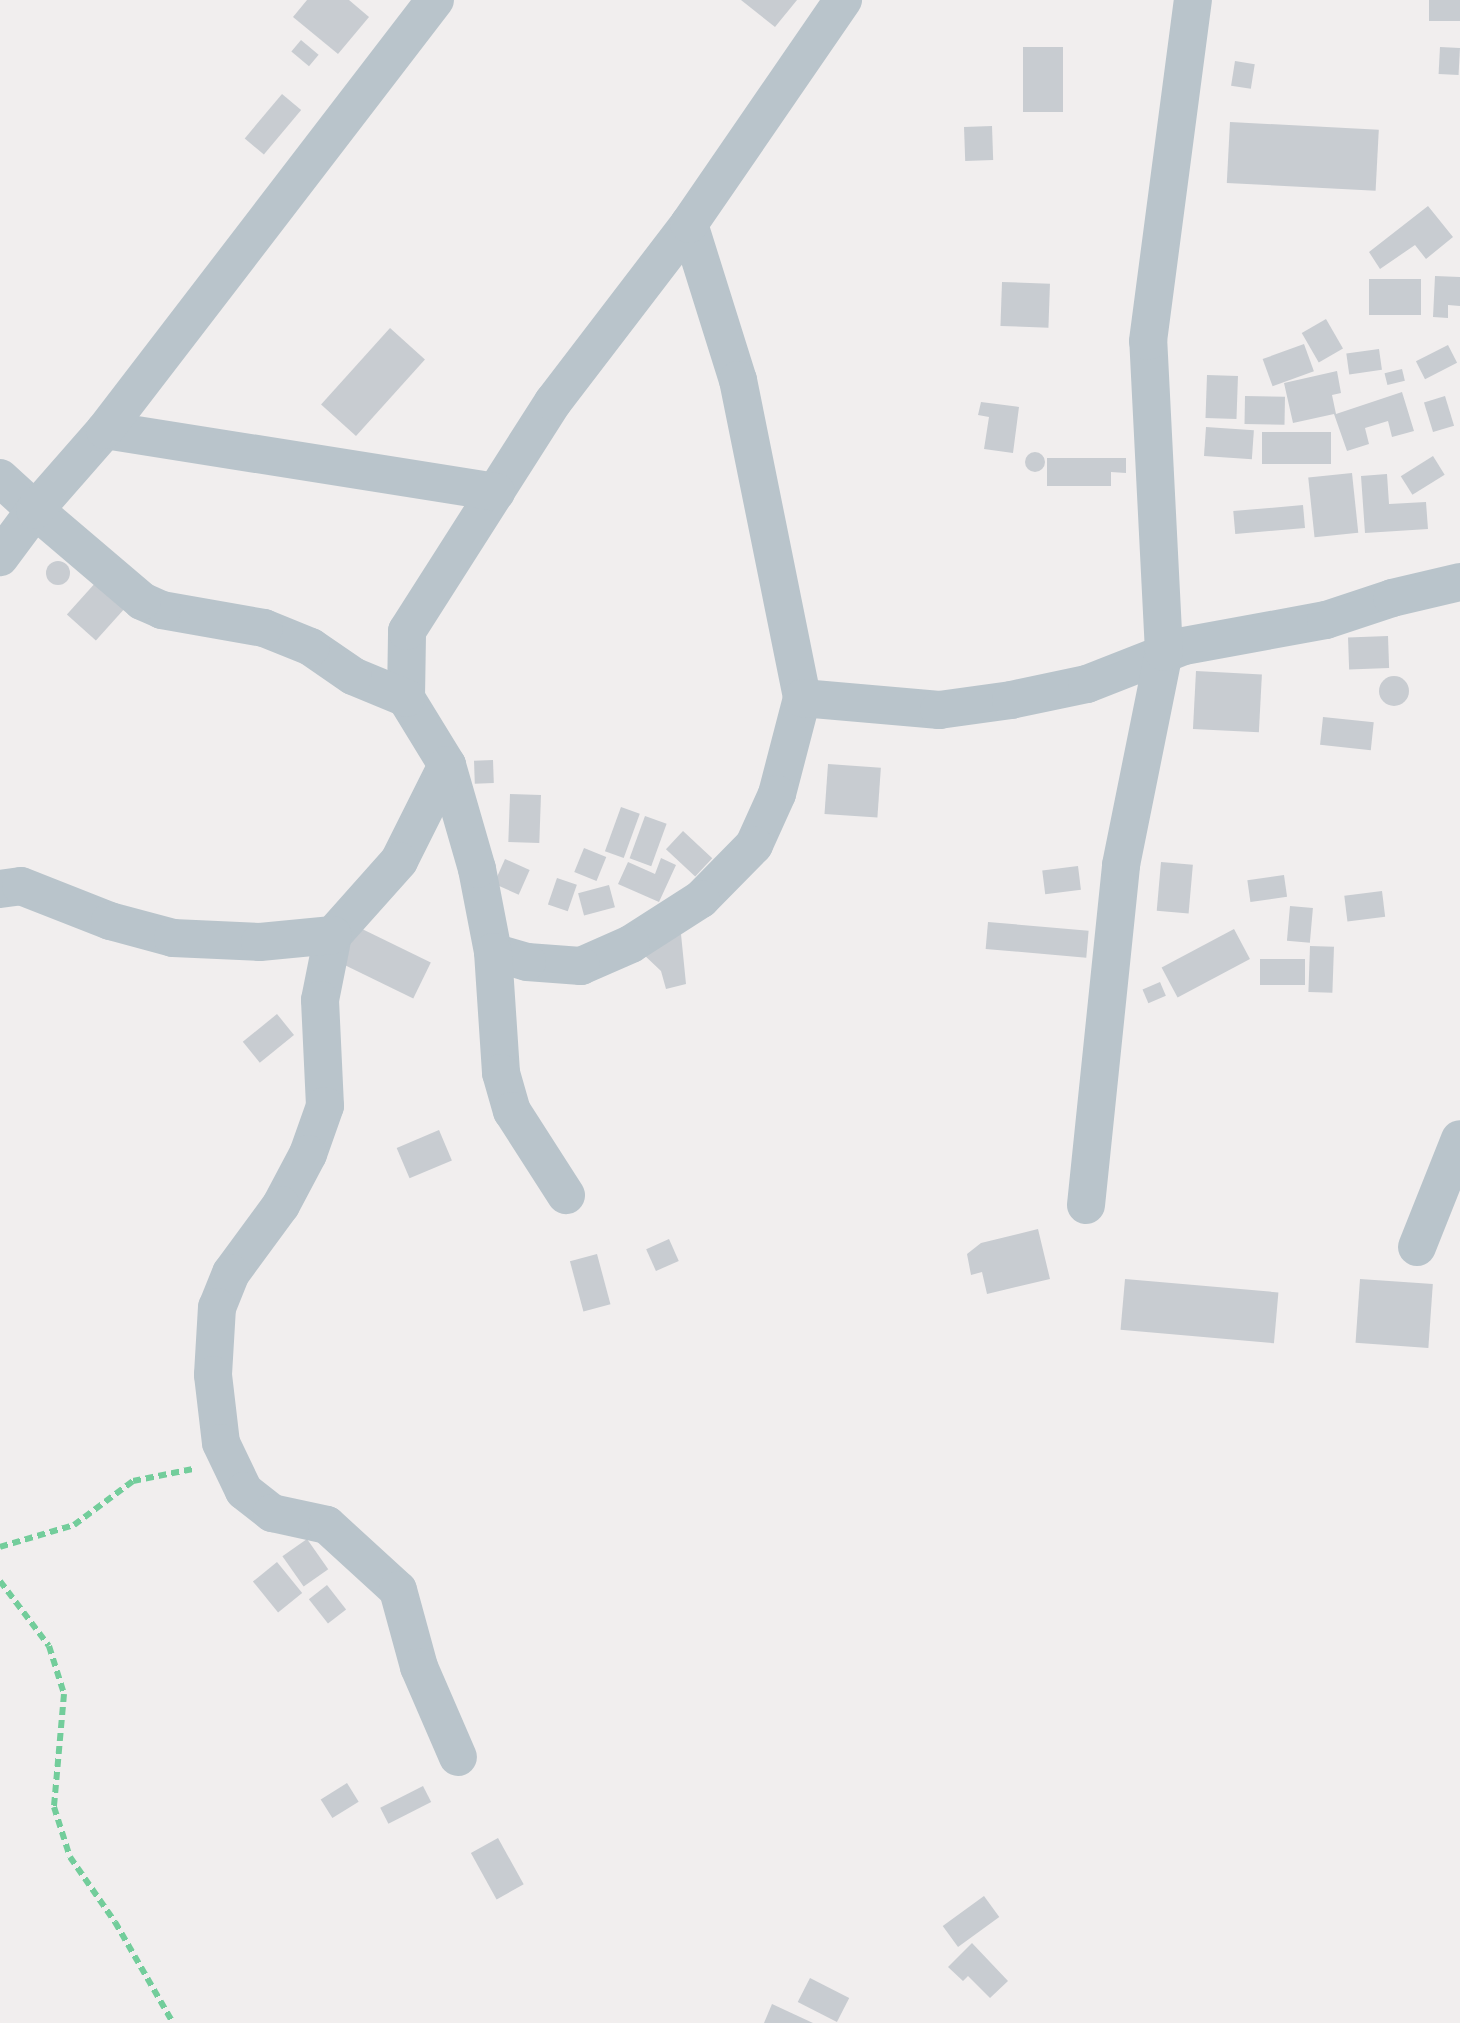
<!DOCTYPE html>
<style>
body{margin:0}
#map{position:relative;width:1460px;height:2023px;overflow:hidden;background:#f1eeee;font-family:"DM Sans",sans-serif}
div>[style]{position:absolute}
.building>*{inset:0;background:#c8ccd1;transform-origin:0 0}
.round{border-radius:50%}
.path>*{height:6px;margin-top:-3px;transform-origin:0;background:repeating-linear-gradient(90deg,#73cd9b 0 8px,transparent 0 13px)}
.street>*{height:38px;margin:-19px;padding:0 19px;transform-origin:19px;border-radius:19px;background:#b9c4cb}
span{translate:-50% -50%;white-space:nowrap;text-align:center;line-height:1.15;-webkit-text-stroke:8px #fff;paint-order:stroke}
</style>
<div id="map">
<div class="building">
<i style="clip-path:polygon(307px 0,349px 0,369px 17px,338px 54px,293px 17px)"></i>
<i style="clip-path:polygon(741px 0,797px 0,775px 27px)"></i>
<i style="left:1429px;top:0;width:31px;height:21px"></i>
<i style="left:301px;top:40px;width:23px;height:15px;rotate:40deg"></i>
<i style="left:1023px;top:47px;width:40px;height:65px"></i>
<i style="left:1440px;top:47px;width:20px;height:27px;rotate:3deg"></i>
<i style="left:1235px;top:61px;width:20px;height:25px;rotate:9deg"></i>
<i style="left:282px;top:94px;width:25px;height:58px;rotate:40deg"></i>
<i style="left:1230px;top:122px;width:149px;height:61px;rotate:3deg"></i>
<i style="left:992px;top:126px;width:34px;height:28px;rotate:88deg"></i>
<i style="clip-path:polygon(1428px 206px,1453px 237px,1426px 259px,1415px 245px,1380px 269px,1369px 252px)"></i>
<i style="clip-path:polygon(1435px 276px,1460px 277px,1460px 306px,1448px 305px,1448px 318px,1433px 317px)"></i>
<i style="left:1369px;top:279px;width:52px;height:36px"></i>
<i style="left:1002px;top:282px;width:48px;height:44px;rotate:2deg"></i>
<i style="left:1326px;top:319px;width:34px;height:28px;rotate:60deg"></i>
<i style="left:390px;top:328px;width:47px;height:103px;rotate:42deg"></i>
<i style="left:1304px;top:344px;width:29px;height:44px;rotate:70deg"></i>
<i style="left:1448px;top:345px;width:20px;height:36px;rotate:63deg"></i>
<i style="left:1379px;top:349px;width:21px;height:33px;rotate:82deg"></i>
<i style="left:1402px;top:369px;width:12px;height:18px;rotate:76deg"></i>
<i style="clip-path:polygon(1337px 371px,1341px 393px,1332px 395px,1336px 414px,1402px 392px,1414px 431px,1392px 437px,1388px 421px,1365px 428px,1369px 444px,1347px 451px,1334px 414px,1293px 423px,1284px 383px)"></i>
<i style="left:1207px;top:375px;width:31px;height:43px;rotate:2deg"></i>
<i style="left:1245px;top:396px;width:40px;height:28px;rotate:1deg"></i>
<i style="left:1445px;top:396px;width:31px;height:22px;rotate:73deg"></i>
<i style="clip-path:polygon(981px 402px,1019px 407px,1013px 453px,984px 449px,989px 417px,978px 415px)"></i>
<i style="left:1206px;top:427px;width:48px;height:29px;rotate:4deg"></i>
<i style="left:1262px;top:432px;width:69px;height:32px"></i>
<i class="round" style="left:1025px;top:452px;width:20px;height:20px"></i>
<i style="left:1433px;top:456px;width:22px;height:38px;rotate:58deg"></i>
<i style="clip-path:polygon(1047px 458px,1126px 458px,1126px 473px,1111px 472px,1111px 486px,1047px 486px)"></i>
<i style="left:1352px;top:473px;width:60px;height:44px;rotate:84deg"></i>
<i style="clip-path:polygon(1387px 474px,1389px 504px,1426px 502px,1428px 529px,1365px 533px,1361px 476px)"></i>
<i style="left:1303px;top:505px;width:23px;height:70px;rotate:85deg"></i>
<i class="round" style="left:46px;top:561px;width:24px;height:24px"></i>
<i style="left:97px;top:581px;width:39px;height:45px;rotate:42deg"></i>
<i style="left:1388px;top:636px;width:32px;height:40px;rotate:88deg"></i>
<i style="left:1196px;top:671px;width:66px;height:58px;rotate:3deg"></i>
<i class="round" style="left:1379px;top:676px;width:30px;height:30px"></i>
<i style="left:1323px;top:717px;width:51px;height:28px;rotate:6deg"></i>
<i style="left:493px;top:760px;width:23px;height:19px;rotate:88deg"></i>
<i style="left:828px;top:764px;width:53px;height:50px;rotate:4deg"></i>
<i style="left:510px;top:794px;width:31px;height:48px;rotate:2deg"></i>
<i style="left:621px;top:807px;width:20px;height:47px;rotate:20deg"></i>
<i style="left:645px;top:816px;width:23px;height:45px;rotate:20deg"></i>
<i style="left:683px;top:831px;width:40px;height:25px;rotate:43deg"></i>
<i style="left:584px;top:848px;width:24px;height:26px;rotate:22deg"></i>
<i style="clip-path:polygon(661px 858px,676px 865px,659px 902px,618px 884px,628px 862px,655px 874px)"></i>
<i style="left:505px;top:859px;width:27px;height:27px;rotate:24deg"></i>
<i style="left:1161px;top:862px;width:32px;height:49px;rotate:5deg"></i>
<i style="left:1078px;top:866px;width:24px;height:36px;rotate:83deg"></i>
<i style="left:1284px;top:875px;width:22px;height:37px;rotate:82deg"></i>
<i style="left:557px;top:878px;width:21px;height:28px;rotate:19deg"></i>
<i style="left:609px;top:885px;width:23px;height:32px;rotate:75deg"></i>
<i style="left:1382px;top:891px;width:26px;height:38px;rotate:83deg"></i>
<i style="left:1290px;top:906px;width:23px;height:35px;rotate:5deg"></i>
<i style="left:988px;top:922px;width:101px;height:27px;rotate:5deg"></i>
<i style="left:358px;top:927px;width:81px;height:40px;rotate:26deg"></i>
<i style="left:1234px;top:929px;width:34px;height:82px;rotate:62deg"></i>
<i style="clip-path:polygon(681px 934px,686px 984px,666px 989px,661px 971px,642px 953px)"></i>
<i style="left:1310px;top:946px;width:24px;height:46px;rotate:2deg"></i>
<i style="left:1260px;top:959px;width:45px;height:26px"></i>
<i style="left:1160px;top:982px;width:15px;height:19px;rotate:67deg"></i>
<i style="left:277px;top:1014px;width:27px;height:44px;rotate:51deg"></i>
<i style="left:439px;top:1130px;width:33px;height:46px;rotate:67deg"></i>
<i style="clip-path:polygon(1038px 1229px,1050px 1279px,987px 1294px,982px 1272px,971px 1275px,967px 1254px,981px 1243px)"></i>
<i style="left:669px;top:1239px;width:24px;height:25px;rotate:66deg"></i>
<i style="left:597px;top:1254px;width:52px;height:28px;rotate:75deg"></i>
<i style="left:1125px;top:1279px;width:154px;height:51px;rotate:5deg"></i>
<i style="left:1360px;top:1279px;width:73px;height:64px;rotate:4deg"></i>
<i style="left:307px;top:1539px;width:37px;height:30px;rotate:55deg"></i>
<i style="left:277px;top:1562px;width:40px;height:31px;rotate:51deg"></i>
<i style="left:327px;top:1585px;width:31px;height:23px;rotate:52deg"></i>
<i style="left:347px;top:1783px;width:22px;height:31px;rotate:58deg"></i>
<i style="left:423px;top:1786px;width:18px;height:48px;rotate:63deg"></i>
<i style="left:498px;top:1838px;width:53px;height:31px;rotate:61deg"></i>
<i style="left:984px;top:1896px;width:26px;height:51px;rotate:54deg"></i>
<i style="clip-path:polygon(972px 1943px,1008px 1981px,990px 1998px,968px 1976px,963px 1981px,948px 1967px)"></i>
<i style="left:810px;top:1978px;width:44px;height:27px;rotate:27deg"></i>
<i style="clip-path:polygon(772px 2004px,813px 2023px,764px 2023px)"></i>
</div>
<div class="path">
<i style="left:0;top:1547px;width:77px;rotate:-16.6deg"></i>
<i style="left:74px;top:1525px;width:74px;rotate:-36.7deg"></i>
<i style="left:133px;top:1481px;width:61px;rotate:-11.3deg"></i>
<i style="left:0;top:1581px;width:81px;rotate:53deg"></i>
<i style="left:49px;top:1646px;width:50px;rotate:72.6deg"></i>
<i style="left:64px;top:1694px;width:113px;rotate:95.1deg"></i>
<i style="left:54px;top:1807px;width:52px;rotate:72.3deg"></i>
<i style="left:70px;top:1857px;width:79px;rotate:55.3deg"></i>
<i style="left:115px;top:1922px;width:116px;rotate:60.1deg"></i>
</div>
<div class="street">
<i style="left:689px;top:224px;width:164px;rotate:72.6deg"></i>
<i style="left:738px;top:380px;width:324px;rotate:78.6deg"></i>
<i style="left:802px;top:698px;width:99px;rotate:104.6deg"></i>
<i style="left:777px;top:794px;width:56px;rotate:114.3deg"></i>
<i style="left:754px;top:845px;width:76px;rotate:134.5deg"></i>
<i style="left:701px;top:899px;width:83px;rotate:147.3deg"></i>
<i style="left:631px;top:944px;width:55px;rotate:156.3deg"></i>
<i style="left:581px;top:966px;width:54px;rotate:-175.8deg"></i>
<i style="left:527px;top:962px;width:35px;rotate:-164deg"></i>
<i style="left:493px;top:952px;width:85px;rotate:-100.9deg"></i>
<i style="left:477px;top:869px;width:108px;rotate:-106.1deg"></i>
<i style="left:447px;top:765px;width:79px;rotate:-121.5deg"></i>
<i style="left:406px;top:698px;width:67px;rotate:-89.1deg"></i>
<i style="left:407px;top:631px;width:272px;rotate:-57.5deg"></i>
<i style="left:553px;top:402px;width:224px;rotate:-52.6deg"></i>
<i style="left:689px;top:224px;width:272px;rotate:-55.5deg"></i>
<i style="left:105px;top:430px;width:396px;rotate:9deg"></i>
<i style="left:0;top:478px;width:47px;rotate:42.4deg"></i>
<i style="left:35px;top:510px;width:59px;rotate:126.7deg"></i>
<i style="left:406px;top:698px;width:57px;rotate:-157.5deg"></i>
<i style="left:353px;top:676px;width:51px;rotate:-145.4deg"></i>
<i style="left:311px;top:647px;width:51px;rotate:-158deg"></i>
<i style="left:264px;top:628px;width:104px;rotate:-170deg"></i>
<i style="left:162px;top:610px;width:22px;rotate:-156deg"></i>
<i style="left:142px;top:601px;width:140px;rotate:-139.6deg"></i>
<i style="left:35px;top:510px;width:106px;rotate:-48.8deg"></i>
<i style="left:105px;top:430px;width:542px;rotate:-52.5deg"></i>
<i style="left:802px;top:698px;width:138px;rotate:5deg"></i>
<i style="left:939px;top:710px;width:73px;rotate:-7.9deg"></i>
<i style="left:1011px;top:700px;width:78px;rotate:-11.9deg"></i>
<i style="left:1087px;top:684px;width:104px;rotate:-21.4deg"></i>
<i style="left:1184px;top:646px;width:144px;rotate:-10.4deg"></i>
<i style="left:1326px;top:620px;width:70px;rotate:-18.4deg"></i>
<i style="left:1392px;top:598px;width:70px;rotate:-13.2deg"></i>
<i style="left:447px;top:765px;width:107px;rotate:116.6deg"></i>
<i style="left:399px;top:861px;width:99px;rotate:131.7deg"></i>
<i style="left:333px;top:935px;width:66px;rotate:101.3deg"></i>
<i style="left:320px;top:1000px;width:106px;rotate:87.3deg"></i>
<i style="left:325px;top:1106px;width:51px;rotate:109.5deg"></i>
<i style="left:308px;top:1154px;width:58px;rotate:117.9deg"></i>
<i style="left:281px;top:1205px;width:84px;rotate:126.3deg"></i>
<i style="left:231px;top:1273px;width:37px;rotate:112deg"></i>
<i style="left:217px;top:1307px;width:68px;rotate:93.4deg"></i>
<i style="left:213px;top:1375px;width:68px;rotate:83.3deg"></i>
<i style="left:221px;top:1443px;width:53px;rotate:64.4deg"></i>
<i style="left:244px;top:1491px;width:36px;rotate:38deg"></i>
<i style="left:272px;top:1513px;width:56px;rotate:12.3deg"></i>
<i style="left:327px;top:1525px;width:96px;rotate:42.5deg"></i>
<i style="left:398px;top:1590px;width:80px;rotate:74.7deg"></i>
<i style="left:419px;top:1667px;width:98px;rotate:66.6deg"></i>
<i style="left:0;top:889px;width:21px;rotate:-8deg"></i>
<i style="left:21px;top:886px;width:96px;rotate:21.5deg"></i>
<i style="left:110px;top:921px;width:65px;rotate:15.1deg"></i>
<i style="left:173px;top:938px;width:87px;rotate:2.6deg"></i>
<i style="left:260px;top:942px;width:73px;rotate:-5.5deg"></i>
<i style="left:493px;top:952px;width:121px;rotate:86.2deg"></i>
<i style="left:501px;top:1073px;width:40px;rotate:74deg"></i>
<i style="left:512px;top:1111px;width:100px;rotate:57.3deg"></i>
<i style="left:1086px;top:1205px;width:342px;rotate:-84.1deg"></i>
<i style="left:1121px;top:865px;width:217px;rotate:-78.6deg"></i>
<i style="left:1164px;top:652px;width:311px;rotate:-92.9deg"></i>
<i style="left:1148px;top:341px;width:344px;rotate:-82.5deg"></i>
<i style="left:1417px;top:1247px;width:116px;rotate:-68.3deg"></i>
</div>
</div>
